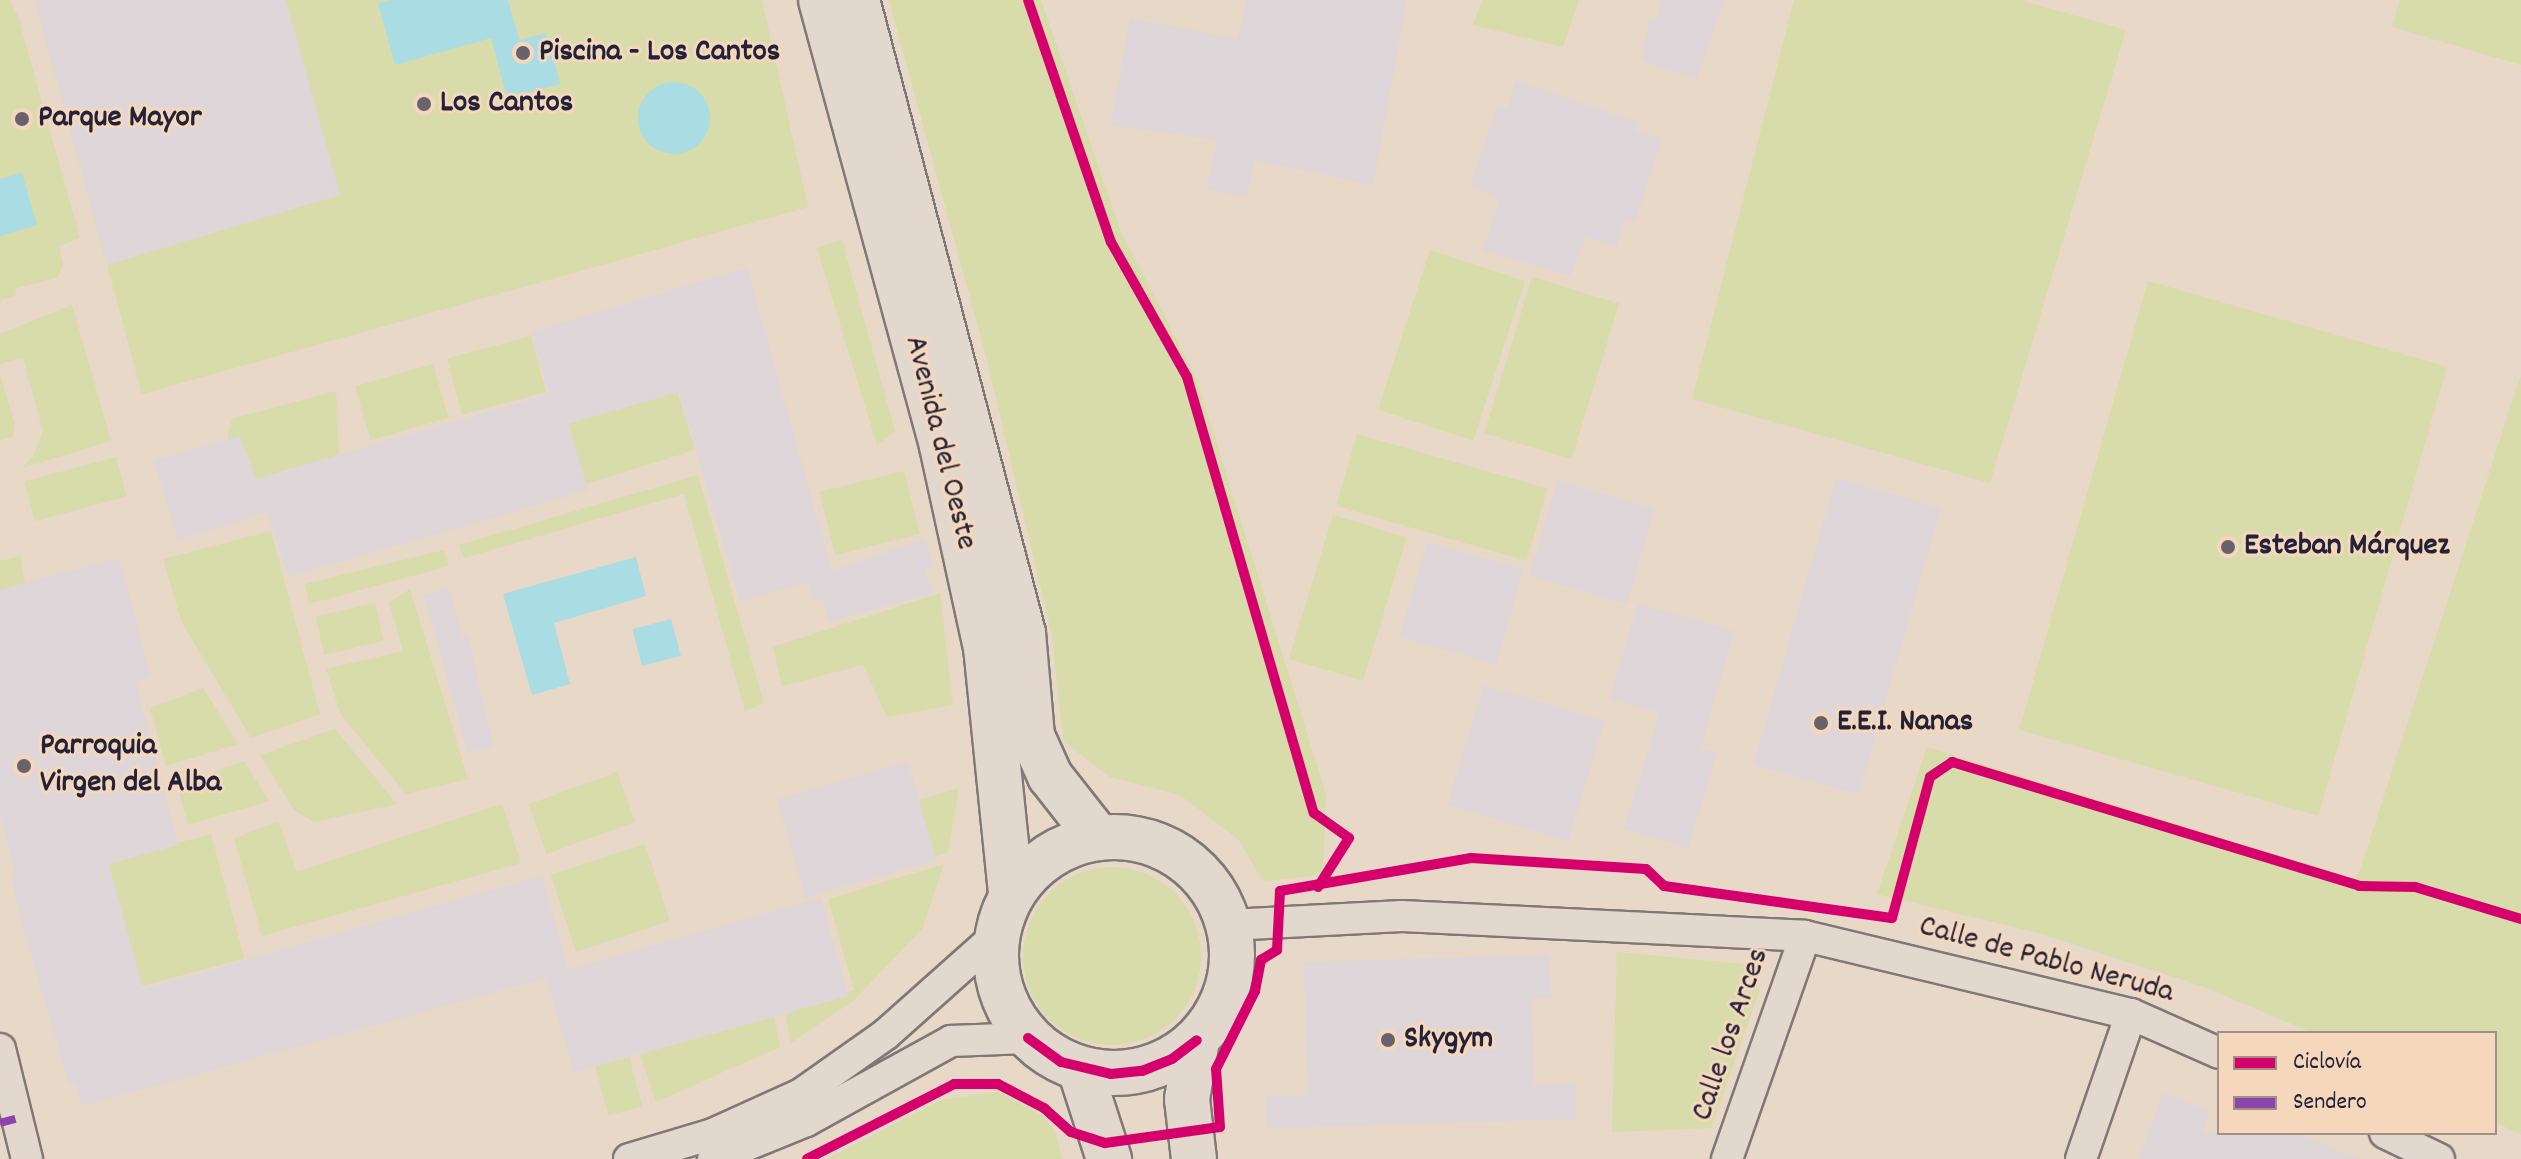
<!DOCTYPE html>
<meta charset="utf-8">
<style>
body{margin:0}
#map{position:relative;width:2521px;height:1159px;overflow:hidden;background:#e8d8c8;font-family:Dekko,sans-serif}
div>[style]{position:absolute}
.green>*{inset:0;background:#d8dbaa;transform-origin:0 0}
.round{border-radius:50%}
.water>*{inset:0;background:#aadce3;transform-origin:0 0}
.building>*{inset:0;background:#ded6d8;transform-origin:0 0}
.roads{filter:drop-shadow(2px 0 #807876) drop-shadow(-2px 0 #807876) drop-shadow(0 2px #807876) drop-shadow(0 -2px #807876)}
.street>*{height:30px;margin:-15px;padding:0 15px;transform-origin:15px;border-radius:15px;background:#e3d8cd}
.secondary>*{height:44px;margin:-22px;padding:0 22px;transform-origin:22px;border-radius:22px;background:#e3d8cd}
.secondary>.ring{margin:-22px;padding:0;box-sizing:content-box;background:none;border:44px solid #e3d8cd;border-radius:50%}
.quiet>*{height:8px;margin-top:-4px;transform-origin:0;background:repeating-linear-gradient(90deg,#8e44ad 0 16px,transparent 0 24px)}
.cycleway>*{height:10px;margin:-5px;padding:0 5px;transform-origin:5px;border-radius:5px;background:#d6006c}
.dots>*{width:22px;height:22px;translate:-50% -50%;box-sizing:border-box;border:4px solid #f5d7bb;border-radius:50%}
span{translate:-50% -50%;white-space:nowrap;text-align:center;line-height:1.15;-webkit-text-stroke:6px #f5d7bb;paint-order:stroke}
.poi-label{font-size:32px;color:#22223b;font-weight:700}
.left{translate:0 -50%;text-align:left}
.street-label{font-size:32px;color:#22223b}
.legend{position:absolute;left:2217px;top:1031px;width:280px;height:104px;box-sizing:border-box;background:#f5d7bb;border:2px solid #a18f88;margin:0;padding:10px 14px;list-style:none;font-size:24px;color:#22223b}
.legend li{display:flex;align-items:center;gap:16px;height:40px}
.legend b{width:40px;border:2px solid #a18f88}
</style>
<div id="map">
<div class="green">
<i style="clip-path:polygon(0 0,9px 0,18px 16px,80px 238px,59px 246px,63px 265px,58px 277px,15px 289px,16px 296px,1px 300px,0 309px)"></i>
<i style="clip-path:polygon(35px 0,762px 0,808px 207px,142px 394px)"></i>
<i style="clip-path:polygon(889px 0,1041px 0,1121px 232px,1196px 377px,1326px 794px,1323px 875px,1263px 881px,1238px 839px,1180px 795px,1110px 777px,1063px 741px,1052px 636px,987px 360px)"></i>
<i style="clip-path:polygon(1482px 0,1579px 0,1563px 47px,1473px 25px)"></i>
<i style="clip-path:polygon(1794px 0,2020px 0,2126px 30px,1990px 483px,1692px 399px)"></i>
<i style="clip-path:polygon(2400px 0,2521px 0,2521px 65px,2392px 27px)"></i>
<i style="clip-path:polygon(842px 240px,895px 431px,877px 445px,817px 248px)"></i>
<i style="left:1430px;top:250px;width:100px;height:168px;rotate:18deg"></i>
<i style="left:1532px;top:277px;width:91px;height:163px;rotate:17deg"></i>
<i style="left:2148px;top:281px;width:311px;height:467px;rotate:16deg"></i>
<i style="clip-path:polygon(72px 305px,111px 441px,22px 468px,34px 455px,43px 431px,23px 358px,0 364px,0 334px)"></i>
<i style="left:531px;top:336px;width:58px;height:87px;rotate:75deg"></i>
<i style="left:433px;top:364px;width:56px;height:81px;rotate:74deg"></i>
<i style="clip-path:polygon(0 374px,15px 426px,12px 437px,0 441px)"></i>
<i style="clip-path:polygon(2521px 375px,2521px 1135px,2495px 1122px,2495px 1033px,2313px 1033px,2204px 987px,2042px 934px,1877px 894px,1927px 747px,2357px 879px)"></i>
<i style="clip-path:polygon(676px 387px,695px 450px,586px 484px,578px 458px,569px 461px,559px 427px)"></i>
<i style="clip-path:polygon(336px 391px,339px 455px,256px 479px,227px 441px,232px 419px)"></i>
<i style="left:1357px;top:434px;width:198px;height:75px;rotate:16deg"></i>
<i style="left:116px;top:457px;width:41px;height:95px;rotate:75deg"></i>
<i style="left:904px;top:471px;width:65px;height:87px;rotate:76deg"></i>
<i style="clip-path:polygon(698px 475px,764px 703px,745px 711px,684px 494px,464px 558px,459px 545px)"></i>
<i style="left:1333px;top:515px;width:77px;height:150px;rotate:17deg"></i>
<i style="clip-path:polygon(271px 531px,320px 714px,251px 738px,182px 623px,163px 559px)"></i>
<i style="clip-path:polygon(444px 550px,449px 566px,309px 604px,305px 584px)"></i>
<i style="clip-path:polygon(20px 556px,25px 583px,0 590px,0 561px)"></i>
<i style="clip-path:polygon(410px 589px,468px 779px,406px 794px,341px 715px,326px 669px,403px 651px,389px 602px)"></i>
<i style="clip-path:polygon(940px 593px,953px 705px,887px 717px,863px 665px,782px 686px,773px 647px)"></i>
<i style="left:375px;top:603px;width:39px;height:61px;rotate:77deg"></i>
<i style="clip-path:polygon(203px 688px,238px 744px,166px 766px,150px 708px)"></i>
<i style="clip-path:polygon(335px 729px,397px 804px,314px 822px,294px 810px,260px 755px)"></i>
<i style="clip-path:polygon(244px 761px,269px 801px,188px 825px,177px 785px)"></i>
<i style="left:617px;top:772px;width:53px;height:94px;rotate:70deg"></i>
<i style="clip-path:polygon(959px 788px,948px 852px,935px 857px,919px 800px)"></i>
<i style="clip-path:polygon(502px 804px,521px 863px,262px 936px,234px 838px,278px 822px,297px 872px)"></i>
<i style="left:211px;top:834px;width:129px;height:107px;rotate:75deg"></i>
<i style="left:645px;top:844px;width:81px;height:99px;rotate:72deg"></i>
<i style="clip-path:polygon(944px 864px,922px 929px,853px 1001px,791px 1043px,785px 1014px,854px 990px,828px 899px)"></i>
<i class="round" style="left:1023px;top:867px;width:178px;height:178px"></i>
<i style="clip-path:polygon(1617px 952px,1744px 964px,1760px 990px,1711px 1128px,1612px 1132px)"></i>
<i style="clip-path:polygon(774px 1017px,780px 1047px,656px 1102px,640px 1054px)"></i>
<i style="left:629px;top:1057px;width:51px;height:35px;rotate:75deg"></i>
<i style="clip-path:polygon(998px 1092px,1043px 1116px,1055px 1131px,1062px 1159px,827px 1159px,940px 1100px)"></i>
</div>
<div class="water">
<i style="clip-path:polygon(391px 0,508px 0,519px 40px,546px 33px,560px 84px,507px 98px,491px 38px,395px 65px,378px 3px)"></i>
<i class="round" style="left:638px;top:82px;width:72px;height:72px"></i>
<i style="clip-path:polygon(22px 173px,37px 225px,0 236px,0 179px)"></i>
<i style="clip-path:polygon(636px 557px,646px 596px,554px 623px,570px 684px,532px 695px,503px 594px)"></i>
<i style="left:671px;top:619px;width:38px;height:40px;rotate:75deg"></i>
</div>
<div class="building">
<i style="clip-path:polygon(35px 0,286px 0,340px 195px,107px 265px)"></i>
<i style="clip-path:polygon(1247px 0,1407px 0,1373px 185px,1254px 160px,1247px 197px,1207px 189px,1217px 140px,1111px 125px,1130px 18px,1238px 39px)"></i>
<i style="clip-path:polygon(1662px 0,1724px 0,1697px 79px,1642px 61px,1649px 18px,1655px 20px)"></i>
<i style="clip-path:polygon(1516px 81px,1638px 122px,1635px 130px,1662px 139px,1635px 222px,1626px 219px,1616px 247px,1586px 237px,1570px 276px,1483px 250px,1500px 198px,1470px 186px,1498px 106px,1507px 109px)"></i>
<i style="clip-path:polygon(747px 268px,832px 571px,925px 539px,933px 567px,925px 569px,933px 594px,829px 621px,822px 599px,814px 600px,809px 582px,740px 601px,679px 392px,568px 424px,588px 490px,288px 577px,267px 512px,178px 540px,154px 461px,240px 436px,256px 479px,549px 394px,531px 332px)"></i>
<i style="left:1836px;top:478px;width:109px;height:298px;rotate:16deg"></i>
<i style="left:1557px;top:481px;width:101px;height:99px;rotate:16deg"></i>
<i style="left:1427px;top:542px;width:100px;height:99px;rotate:16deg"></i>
<i style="clip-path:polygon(119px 558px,151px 677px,136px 682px,178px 845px,109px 864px,143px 989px,542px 876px,568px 970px,821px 898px,848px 996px,574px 1072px,546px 978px,82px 1106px,75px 1082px,69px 1084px,17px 906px,12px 876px,16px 875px,0 816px,0 590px)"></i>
<i style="clip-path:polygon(449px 588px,463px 638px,468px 636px,493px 746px,468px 753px,424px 595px)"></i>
<i style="clip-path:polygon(1638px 604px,1734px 631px,1701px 748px,1717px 753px,1688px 848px,1624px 829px,1660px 713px,1610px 698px)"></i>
<i style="left:1484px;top:685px;width:126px;height:125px;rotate:17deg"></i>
<i style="left:908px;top:762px;width:102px;height:136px;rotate:74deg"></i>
<i style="clip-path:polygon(1550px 955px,1551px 998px,1532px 998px,1534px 1085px,1575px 1083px,1576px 1119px,1267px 1128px,1266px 1096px,1308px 1095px,1304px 962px)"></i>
<i style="clip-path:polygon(2163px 1093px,2210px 1111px,2202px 1133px,2296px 1133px,2359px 1159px,2139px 1159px)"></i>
</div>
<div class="roads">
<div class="street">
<i style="left:1229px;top:925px;width:173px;rotate:-3deg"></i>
<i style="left:1402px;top:916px;width:403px;rotate:2.8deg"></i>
<i style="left:1805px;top:936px;width:335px;rotate:13.5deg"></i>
<i style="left:2131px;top:1014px;width:96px;rotate:23.9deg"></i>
<i style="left:0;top:1049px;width:113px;rotate:76.2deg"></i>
<i style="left:2385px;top:1133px;width:60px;rotate:25.7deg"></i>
<i style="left:629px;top:1159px;width:88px;rotate:-16.6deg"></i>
<i style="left:713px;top:1134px;width:97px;rotate:-24.4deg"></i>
<i style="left:801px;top:1094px;width:104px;rotate:-35.2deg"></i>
<i style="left:886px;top:1034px;width:147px;rotate:-41.7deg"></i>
<i style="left:713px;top:1159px;width:100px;rotate:-22.2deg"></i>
<i style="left:806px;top:1121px;width:166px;rotate:-28.9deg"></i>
<i style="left:951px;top:1041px;width:77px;rotate:-2.2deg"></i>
<i style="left:1727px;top:1159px;width:236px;rotate:-70.7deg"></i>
<i style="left:2081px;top:1159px;width:153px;rotate:-71deg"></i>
</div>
<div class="secondary">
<i style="left:821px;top:0;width:462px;rotate:74.8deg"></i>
<i style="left:942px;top:446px;width:206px;rotate:77.7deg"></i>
<i style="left:986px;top:647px;width:249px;rotate:84.2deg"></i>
<i style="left:857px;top:0;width:654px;rotate:75.31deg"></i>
<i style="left:1023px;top:633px;width:103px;rotate:85deg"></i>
<i style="left:1032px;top:736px;width:44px;rotate:65.8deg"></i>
<i style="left:1050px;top:776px;width:78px;rotate:51.8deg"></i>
<i class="ring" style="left:996px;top:837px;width:192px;height:192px"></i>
<i style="left:1080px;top:1069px;width:95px;rotate:72.1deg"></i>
<i style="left:1194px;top:1159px;width:60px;rotate:-96.7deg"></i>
<i style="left:1187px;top:1099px;width:60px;rotate:-80.4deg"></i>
</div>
</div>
<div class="quiet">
<i style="left:0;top:1123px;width:20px;rotate:-15deg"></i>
</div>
<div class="cycleway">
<i style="left:1028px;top:0;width:256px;rotate:71.1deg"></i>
<i style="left:1111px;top:242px;width:155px;rotate:60.6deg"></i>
<i style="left:1187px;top:377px;width:454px;rotate:73.8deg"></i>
<i style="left:1314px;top:813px;width:43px;rotate:35.5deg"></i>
<i style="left:1349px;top:838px;width:58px;rotate:122.3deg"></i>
<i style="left:1028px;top:1038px;width:41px;rotate:36deg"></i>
<i style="left:1061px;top:1062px;width:51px;rotate:13.5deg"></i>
<i style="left:1111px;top:1074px;width:31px;rotate:-6deg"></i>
<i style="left:1142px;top:1071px;width:32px;rotate:-22deg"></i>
<i style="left:1172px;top:1059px;width:31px;rotate:-37deg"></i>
<i style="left:807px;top:1159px;width:165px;rotate:-27deg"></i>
<i style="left:954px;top:1084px;width:44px"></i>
<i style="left:998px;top:1084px;width:52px;rotate:27.6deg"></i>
<i style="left:1044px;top:1108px;width:36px;rotate:42deg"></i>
<i style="left:1071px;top:1132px;width:36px;rotate:18deg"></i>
<i style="left:1105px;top:1143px;width:116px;rotate:-7.9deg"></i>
<i style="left:1220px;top:1127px;width:58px;rotate:-93.9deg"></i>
<i style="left:1216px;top:1069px;width:87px;rotate:-63.4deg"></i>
<i style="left:1255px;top:991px;width:32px;rotate:-79deg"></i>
<i style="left:1261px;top:960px;width:19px;rotate:-32deg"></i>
<i style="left:1277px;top:950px;width:59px;rotate:-87.1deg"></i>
<i style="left:1280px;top:891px;width:194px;rotate:-9.8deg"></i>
<i style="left:1471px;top:858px;width:175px;rotate:3.6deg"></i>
<i style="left:1646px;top:869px;width:25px;rotate:43deg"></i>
<i style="left:1664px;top:886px;width:230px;rotate:8deg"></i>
<i style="left:1892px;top:918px;width:146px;rotate:-74.9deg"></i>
<i style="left:1930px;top:777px;width:27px;rotate:-34deg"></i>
<i style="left:1952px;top:762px;width:425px;rotate:16.9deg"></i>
<i style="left:2359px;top:886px;width:56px;rotate:1deg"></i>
<i style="left:2415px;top:887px;width:111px;rotate:16.8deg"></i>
</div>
<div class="dots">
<i style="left:523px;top:53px;background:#67626c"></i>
<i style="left:424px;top:104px;background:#67626c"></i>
<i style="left:22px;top:119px;background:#67626c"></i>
<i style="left:2228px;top:547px;background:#67626c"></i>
<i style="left:1821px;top:723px;background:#67626c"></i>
<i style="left:24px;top:766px;background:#67626c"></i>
<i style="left:1388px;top:1040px;background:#67626c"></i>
</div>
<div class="poi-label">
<span class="left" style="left:539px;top:53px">Piscina - Los Cantos</span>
<span class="left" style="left:440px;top:104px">Los Cantos</span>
<span class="left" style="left:38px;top:119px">Parque Mayor</span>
<span class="left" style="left:2244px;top:547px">Esteban Márquez</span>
<span class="left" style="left:1837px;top:723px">E.E.I. Nanas</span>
<span class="left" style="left:40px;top:766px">Parroquia<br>Virgen del Alba</span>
<span class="left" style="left:1404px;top:1040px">Skygym</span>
</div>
<div class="street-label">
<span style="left:939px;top:443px;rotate:76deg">Avenida del Oeste</span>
<span style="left:2046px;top:961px;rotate:15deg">Calle de Pablo Neruda</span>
<span style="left:1732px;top:1035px;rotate:-71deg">Calle los Arces</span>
</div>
<ul class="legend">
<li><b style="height:10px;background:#d6006c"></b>Ciclovía</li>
<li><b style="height:10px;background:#8e44ad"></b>Sendero</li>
</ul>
</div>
